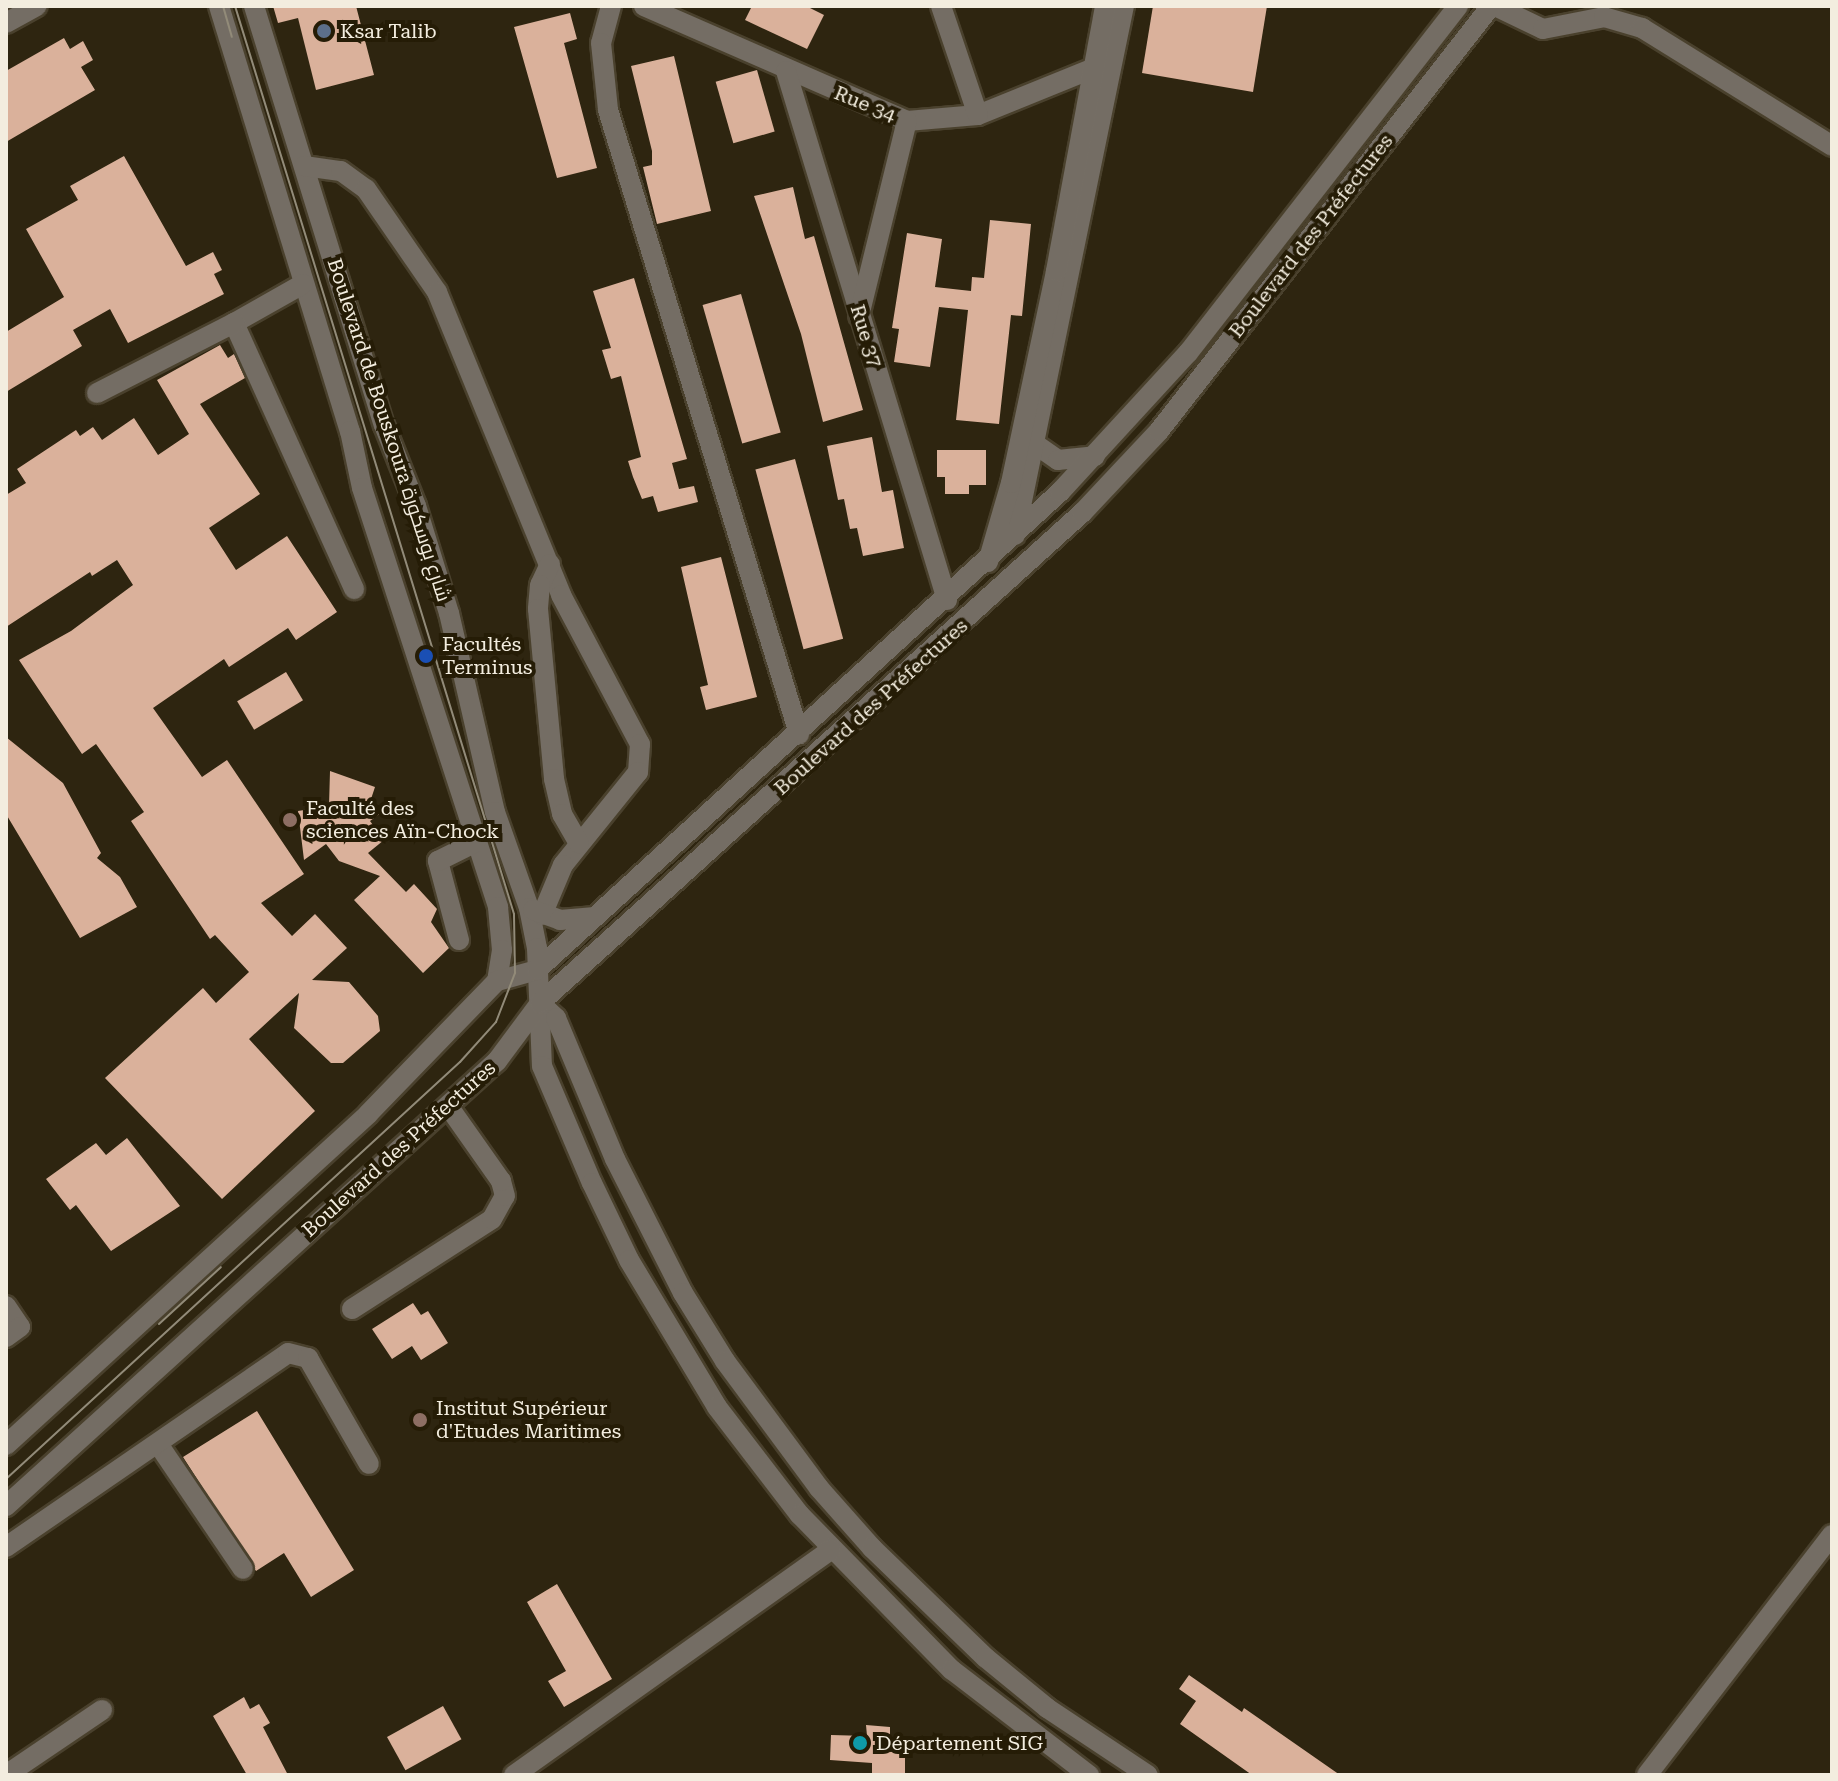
<!DOCTYPE html>
<meta charset="utf-8">
<style>
body{margin:0}
#map{position:relative;width:1838px;height:1781px;overflow:hidden;background:#2e2510;font-family:"Roboto Serif",Cairo,serif}
div>[style]{position:absolute}
.building>*{inset:0;background:#dab19b;transform-origin:0 0}
.roads{filter:drop-shadow(2px 0 #4a412d) drop-shadow(-2px 0 #4a412d) drop-shadow(0 2px #4a412d) drop-shadow(0 -2px #4a412d)}
.minor>*{height:20px;margin:-10px;padding:0 10px;transform-origin:10px;border-radius:10px;background:#746d64}
.tram>*{height:2px;margin:-1px;padding:0 1px;transform-origin:1px;border-radius:1px;background:#928b79}
.dots>*{width:22px;height:22px;translate:-50% -50%;box-sizing:border-box;border:4px solid #251c06;border-radius:50%}
span{translate:-50% -50%;white-space:nowrap;text-align:center;line-height:1.15;-webkit-text-stroke:8px #251c06;paint-order:stroke}
.poi-label{font-size:20px;color:#f3eddf}
.left{translate:0 -50%;text-align:left}
.street-label{font-size:20px;color:#f3eddf}
.frame{position:absolute;inset:0;border:8px solid #f3eddf;pointer-events:none}
</style>
<div id="map">
<div class="building">
<i style="clip-path:polygon(273px 6px,356px 6px,374px 75px,316px 90px,298px 18px,278px 23px)"></i>
<i style="clip-path:polygon(752px 6px,806px 6px,824px 15px,807px 49px,745px 20px)"></i>
<i style="clip-path:polygon(1153px 6px,1267px 6px,1253px 92px,1142px 73px)"></i>
<i style="clip-path:polygon(570px 13px,577px 39px,564px 43px,597px 168px,557px 178px,514px 27px)"></i>
<i style="clip-path:polygon(64px 38px,70px 49px,83px 41px,93px 60px,81px 67px,95px 90px,6px 142px,6px 71px)"></i>
<i style="clip-path:polygon(674px 56px,711px 211px,657px 224px,643px 167px,652px 165px,652px 151px,631px 66px)"></i>
<i style="left:757px;top:70px;width:64px;height:43px;rotate:74deg"></i>
<i style="clip-path:polygon(124px 156px,186px 266px,213px 252px,222px 270px,214px 274px,224px 294px,128px 343px,110px 309px,73px 330px,82px 346px,6px 392px,6px 332px,64px 297px,26px 229px,78px 200px,70px 186px)"></i>
<i style="clip-path:polygon(793px 187px,805px 239px,814px 236px,863px 410px,823px 422px,801px 334px,754px 196px)"></i>
<i style="clip-path:polygon(990px 220px,1031px 224px,1022px 316px,1011px 315px,999px 424px,956px 420px,968px 310px,939px 307px,930px 367px,894px 362px,899px 329px,892px 328px,907px 233px,942px 239px,935px 287px,971px 291px,972px 277px,984px 278px)"></i>
<i style="clip-path:polygon(634px 278px,687px 459px,672px 463px,679px 489px,694px 486px,698px 502px,658px 512px,653px 496px,642px 499px,633px 477px,628px 461px,641px 457px,621px 376px,611px 379px,602px 350px,611px 348px,593px 291px)"></i>
<i style="left:741px;top:294px;width:144px;height:40px;rotate:74deg"></i>
<i style="clip-path:polygon(220px 345px,228px 358px,234px 354px,245px 378px,200px 404px,260px 494px,209px 528px,236px 570px,287px 536px,337px 612px,296px 640px,288px 628px,229px 667px,224px 659px,153px 708px,202px 777px,227px 760px,304px 874px,261px 903px,292px 936px,315px 914px,347px 948px,312px 980px,349px 982px,378px 1016px,380px 1031px,343px 1063px,331px 1063px,294px 1028px,299px 993px,249px 1039px,315px 1111px,222px 1199px,105px 1078px,203px 988px,216px 1003px,249px 972px,215px 935px,210px 939px,131px 821px,144px 812px,96px 744px,82px 754px,19px 660px,71px 631px,133px 585px,117px 560px,92px 576px,90px 572px,6px 627px,6px 495px,26px 483px,17px 469px,76px 430px,80px 436px,93px 427px,102px 440px,134px 418px,158px 455px,189px 434px,157px 380px)"></i>
<i style="clip-path:polygon(872px 437px,882px 492px,893px 490px,904px 548px,863px 556px,857px 528px,850px 529px,844px 499px,838px 500px,827px 446px)"></i>
<i style="clip-path:polygon(937px 450px,986px 450px,986px 485px,969px 485px,969px 494px,945px 494px,945px 477px,937px 477px)"></i>
<i style="left:795px;top:459px;width:186px;height:41px;rotate:75deg"></i>
<i style="clip-path:polygon(721px 557px,757px 697px,706px 710px,700px 687px,708px 685px,681px 567px)"></i>
<i style="left:286px;top:672px;width:33px;height:57px;rotate:59deg"></i>
<i style="clip-path:polygon(6px 737px,63px 783px,101px 853px,97px 858px,120px 877px,137px 907px,80px 938px,6px 814px)"></i>
<i style="clip-path:polygon(330px 771px,375px 787px,368px 808px,381px 813px,370px 821px,384px 840px,368px 853px,406px 892px,414px 884px,437px 909px,431px 922px,449px 948px,423px 973px,354px 900px,380px 876px,339px 861px,326px 844px,304px 860px,298px 811px,329px 806px)"></i>
<i style="clip-path:polygon(127px 1138px,180px 1206px,111px 1251px,76px 1205px,70px 1210px,46px 1179px,96px 1143px,106px 1155px)"></i>
<i style="clip-path:polygon(413px 1303px,421px 1315px,428px 1311px,448px 1343px,421px 1360px,412px 1346px,392px 1359px,372px 1329px)"></i>
<i style="clip-path:polygon(257px 1411px,354px 1570px,311px 1597px,284px 1553px,256px 1571px,183px 1457px)"></i>
<i style="clip-path:polygon(557px 1584px,612px 1679px,564px 1707px,548px 1681px,566px 1671px,527px 1602px)"></i>
<i style="clip-path:polygon(1189px 1675px,1242px 1712px,1244px 1708px,1340px 1775px,1252px 1775px,1180px 1724px,1196px 1701px,1179px 1689px)"></i>
<i style="clip-path:polygon(244px 1697px,250px 1709px,259px 1704px,270px 1723px,263px 1727px,288px 1775px,247px 1775px,213px 1716px)"></i>
<i style="left:443px;top:1706px;width:38px;height:64px;rotate:61deg"></i>
<i style="clip-path:polygon(866px 1725px,890px 1727px,890px 1752px,905px 1751px,905px 1775px,872px 1775px,872px 1763px,830px 1760px,831px 1735px,867px 1736px)"></i>
</div>
<div class="roads">
<div class="minor">
<i style="left:219px;top:6px;width:445px;rotate:72.9deg"></i>
<i style="left:350px;top:431px;width:58px;rotate:78.1deg"></i>
<i style="left:362px;top:488px;width:441px;rotate:72deg"></i>
<i style="left:498px;top:907px;width:43px;rotate:84.7deg"></i>
<i style="left:502px;top:950px;width:31px;rotate:99deg"></i>
<i style="left:254px;top:6px;width:439px;rotate:72.8deg"></i>
<i style="left:384px;top:425px;width:87px;rotate:68.4deg"></i>
<i style="left:416px;top:506px;width:112px;rotate:72.9deg"></i>
<i style="left:449px;top:613px;width:204px;rotate:77deg"></i>
<i style="left:495px;top:812px;width:102px;rotate:70.5deg"></i>
<i style="left:529px;top:908px;width:41px;rotate:78.7deg"></i>
<i style="left:537px;top:948px;width:118px;rotate:87.6deg"></i>
<i style="left:542px;top:1066px;width:127px;rotate:66.9deg"></i>
<i style="left:592px;top:1183px;width:85px;rotate:64.3deg"></i>
<i style="left:629px;top:1260px;width:171px;rotate:59.1deg"></i>
<i style="left:717px;top:1407px;width:136px;rotate:52.5deg"></i>
<i style="left:800px;top:1515px;width:217px;rotate:45.6deg"></i>
<i style="left:952px;top:1670px;width:173px;rotate:37.5deg"></i>
<i style="left:611px;top:6px;width:38px;rotate:105deg"></i>
<i style="left:601px;top:43px;width:67px;rotate:84deg"></i>
<i style="left:608px;top:110px;width:653px;rotate:72.98deg"></i>
<i style="left:644px;top:6px;width:287px;rotate:23.6deg"></i>
<i style="left:907px;top:121px;width:71px;rotate:-4.8deg"></i>
<i style="left:978px;top:115px;width:125px;rotate:-22.1deg"></i>
<i style="left:941px;top:6px;width:115px;rotate:71.3deg"></i>
<i style="left:1495px;top:6px;width:53px;rotate:25.6deg"></i>
<i style="left:1543px;top:29px;width:62px;rotate:-11.1deg"></i>
<i style="left:1604px;top:17px;width:40px;rotate:16deg"></i>
<i style="left:1642px;top:28px;width:224px;rotate:31.8deg"></i>
<i style="left:6px;top:23px;width:35px;rotate:-29deg"></i>
<i style="left:786px;top:71px;width:553px;rotate:73.07deg"></i>
<i style="left:304px;top:166px;width:37px;rotate:8deg"></i>
<i style="left:341px;top:171px;width:31px;rotate:36deg"></i>
<i style="left:366px;top:189px;width:125px;rotate:55.4deg"></i>
<i style="left:437px;top:292px;width:327px;rotate:67.7deg"></i>
<i style="left:561px;top:595px;width:169px;rotate:62.1deg"></i>
<i style="left:640px;top:744px;width:28px;rotate:94deg"></i>
<i style="left:638px;top:772px;width:119px;rotate:128.9deg"></i>
<i style="left:563px;top:865px;width:54px;rotate:112.8deg"></i>
<i style="left:303px;top:284px;width:79px;rotate:150.5deg"></i>
<i style="left:234px;top:323px;width:292px;rotate:65.7deg"></i>
<i style="left:859px;top:316px;width:201px;rotate:-76.2deg"></i>
<i style="left:97px;top:393px;width:154px;rotate:-27.1deg"></i>
<i style="left:1035px;top:444px;width:28px;rotate:35deg"></i>
<i style="left:1058px;top:460px;width:37px;rotate:-6deg"></i>
<i style="left:1015px;top:535px;width:540px;rotate:-78.36deg"></i>
<i style="left:988px;top:562px;width:82px;rotate:-73.8deg"></i>
<i style="left:1011px;top:483px;width:217px;rotate:-78deg"></i>
<i style="left:1056px;top:271px;width:269px;rotate:-79.5deg"></i>
<i style="left:550px;top:564px;width:23px;rotate:115deg"></i>
<i style="left:540px;top:585px;width:24px;rotate:95deg"></i>
<i style="left:538px;top:609px;width:171px;rotate:84.6deg"></i>
<i style="left:554px;top:779px;width:36px;rotate:77deg"></i>
<i style="left:562px;top:814px;width:34px;rotate:60deg"></i>
<i style="left:533px;top:910px;width:29px;rotate:20deg"></i>
<i style="left:560px;top:920px;width:35px;rotate:-5deg"></i>
<i style="left:459px;top:940px;width:82px;rotate:-104.9deg"></i>
<i style="left:438px;top:861px;width:42px;rotate:-26.6deg"></i>
<i style="left:540px;top:1003px;width:22px;rotate:43deg"></i>
<i style="left:556px;top:1018px;width:153px;rotate:67.3deg"></i>
<i style="left:615px;top:1159px;width:150px;rotate:63.1deg"></i>
<i style="left:683px;top:1293px;width:80px;rotate:58.3deg"></i>
<i style="left:725px;top:1361px;width:158px;rotate:53.5deg"></i>
<i style="left:819px;top:1488px;width:80px;rotate:48.5deg"></i>
<i style="left:872px;top:1548px;width:158px;rotate:44deg"></i>
<i style="left:986px;top:1658px;width:79px;rotate:39.3deg"></i>
<i style="left:1047px;top:1708px;width:121px;rotate:33.6deg"></i>
<i style="left:6px;top:1306px;width:25px;rotate:56deg"></i>
<i style="left:20px;top:1327px;width:17px;rotate:144deg"></i>
<i style="left:352px;top:1309px;width:166px;rotate:-32.7deg"></i>
<i style="left:492px;top:1219px;width:26px;rotate:-61deg"></i>
<i style="left:505px;top:1196px;width:16px;rotate:-105deg"></i>
<i style="left:501px;top:1181px;width:92px;rotate:-125.2deg"></i>
<i style="left:158px;top:1444px;width:151px;rotate:55.8deg"></i>
<i style="left:6px;top:1445px;width:491px;rotate:-42.4deg"></i>
<i style="left:368px;top:1114px;width:185px;rotate:-45.9deg"></i>
<i style="left:497px;top:981px;width:41px;rotate:-15.4deg"></i>
<i style="left:537px;top:970px;width:709px;rotate:-42.43deg"></i>
<i style="left:1060px;top:492px;width:189px;rotate:-47.4deg"></i>
<i style="left:1188px;top:353px;width:440px;rotate:-52.1deg"></i>
<i style="left:6px;top:1506px;width:663px;rotate:-42.19deg"></i>
<i style="left:497px;top:1061px;width:72px;rotate:-53.4deg"></i>
<i style="left:540px;top:1003px;width:731px;rotate:-42.12deg"></i>
<i style="left:1082px;top:513px;width:112px;rotate:-46.8deg"></i>
<i style="left:1159px;top:431px;width:539px;rotate:-52deg"></i>
<i style="left:6px;top:1547px;width:342px;rotate:-34.5deg"></i>
<i style="left:288px;top:1353px;width:21px;rotate:14deg"></i>
<i style="left:308px;top:1358px;width:122px;rotate:60.1deg"></i>
<i style="left:6px;top:1775px;width:116px;rotate:-34.1deg"></i>
<i style="left:514px;top:1775px;width:389px;rotate:-35.4deg"></i>
<i style="left:1647px;top:1775px;width:303px;rotate:-52.4deg"></i>
</div>
</div>
<div class="tram">
<i style="left:223px;top:6px;width:32px;rotate:74deg"></i>
<i style="left:159px;top:1324px;width:84px;rotate:-42.6deg"></i>
<i style="left:6px;top:1479px;width:616px;rotate:-42.57deg"></i>
<i style="left:460px;top:1062px;width:54px;rotate:-48deg"></i>
<i style="left:496px;top:1022px;width:53px;rotate:-68.8deg"></i>
<i style="left:515px;top:973px;width:59px;rotate:-91deg"></i>
<i style="left:514px;top:914px;width:950px;rotate:-107.08deg"></i>
</div>
<div class="dots">
<i style="left:324px;top:31px;background:#5c6f8a"></i>
<i style="left:426px;top:656px;background:#1a4fb4"></i>
<i style="left:290px;top:820px;background:#8d6e63"></i>
<i style="left:420px;top:1420px;background:#8d6e63"></i>
<i style="left:860px;top:1743px;background:#0f9aa8"></i>
</div>
<div class="poi-label">
<span class="left" style="left:340px;top:31px">Ksar Talib</span>
<span class="left" style="left:442px;top:656px">Facultés<br>Terminus</span>
<span class="left" style="left:306px;top:820px">Faculté des<br>sciences Aïn-Chock</span>
<span class="left" style="left:436px;top:1420px">Institut Supérieur<br>d'Etudes Maritimes</span>
<span class="left" style="left:876px;top:1743px">Département SIG</span>
</div>
<div class="street-label">
<span style="left:865px;top:104px;rotate:22deg">Rue 34</span>
<span style="left:1311px;top:236px;rotate:-52deg">Boulevard des Préfectures</span>
<span style="left:866px;top:336px;rotate:73deg">Rue 37</span>
<span style="left:389px;top:430px;rotate:72deg">Boulevard de Bouskoura شارع بوسكورة</span>
<span style="left:871px;top:707px;rotate:-42deg">Boulevard des Préfectures</span>
<span style="left:399px;top:1149px;rotate:-42deg">Boulevard des Préfectures</span>
</div>
<div class="frame"></div>
</div>
